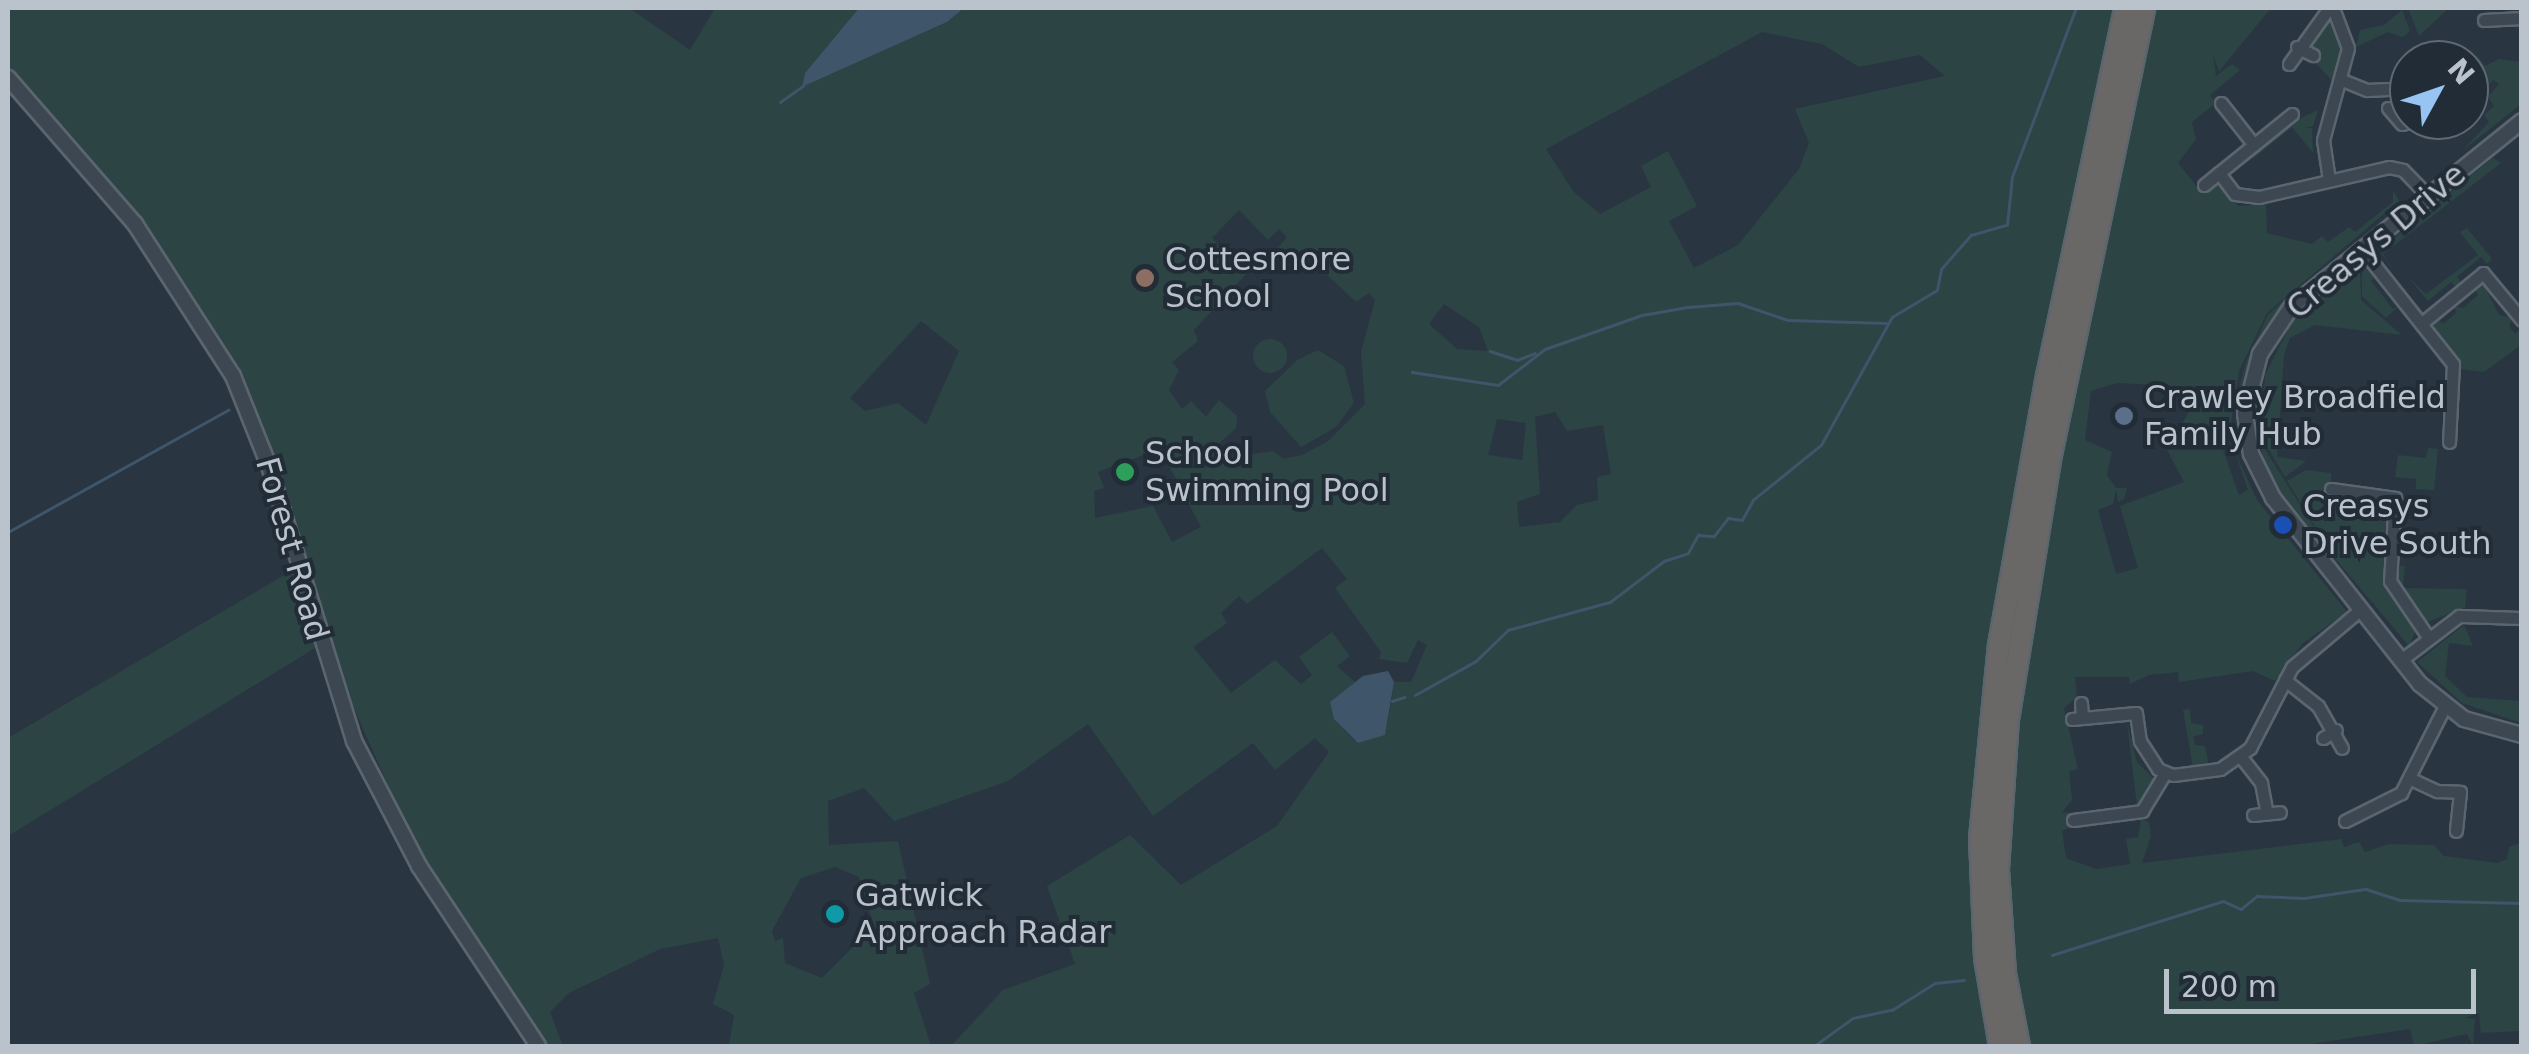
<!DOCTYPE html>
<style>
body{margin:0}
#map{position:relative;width:2529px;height:1054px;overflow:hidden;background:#293642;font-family:"DejaVu Sans",sans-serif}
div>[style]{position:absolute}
.green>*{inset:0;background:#2c4444}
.round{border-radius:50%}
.water>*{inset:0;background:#3f556a}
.stream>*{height:2.5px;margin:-1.25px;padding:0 1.25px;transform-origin:1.25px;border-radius:1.25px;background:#3f556a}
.roads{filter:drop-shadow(2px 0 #5b656f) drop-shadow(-2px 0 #5b656f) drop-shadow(0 2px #5b656f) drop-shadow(0 -2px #5b656f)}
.minor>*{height:11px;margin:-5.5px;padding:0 5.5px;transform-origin:5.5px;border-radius:5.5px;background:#3d4752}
.tertiary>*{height:14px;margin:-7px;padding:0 7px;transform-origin:7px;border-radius:7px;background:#3d4752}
.trunk>*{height:20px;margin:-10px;padding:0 10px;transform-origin:10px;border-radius:10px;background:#696866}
.dots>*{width:28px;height:28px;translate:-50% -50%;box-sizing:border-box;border:5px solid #212c37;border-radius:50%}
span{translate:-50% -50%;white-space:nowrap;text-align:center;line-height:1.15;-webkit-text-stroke:8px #212c37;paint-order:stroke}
.street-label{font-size:32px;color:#bac2cc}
.poi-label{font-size:32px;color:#bac2cc}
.left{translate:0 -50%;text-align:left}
.frame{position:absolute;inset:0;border:10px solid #bac2cc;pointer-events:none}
.north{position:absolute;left:2389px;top:40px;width:100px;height:100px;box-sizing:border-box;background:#212c37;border:2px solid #5e6873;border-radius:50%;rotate:50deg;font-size:28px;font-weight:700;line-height:40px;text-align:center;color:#bac2cc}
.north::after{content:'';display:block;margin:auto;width:35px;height:45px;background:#97c4f3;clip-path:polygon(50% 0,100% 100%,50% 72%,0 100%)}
.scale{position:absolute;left:2164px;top:969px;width:312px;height:45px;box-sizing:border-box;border:5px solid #bac2cc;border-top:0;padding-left:12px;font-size:30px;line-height:35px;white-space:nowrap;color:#bac2cc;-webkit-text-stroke:8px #212c37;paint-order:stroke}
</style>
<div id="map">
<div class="green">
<i style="clip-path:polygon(evenodd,8px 8px,629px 8px,690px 50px,715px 8px,859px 8px,805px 73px,802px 87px,947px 22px,964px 8px,2118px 8px,1977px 777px,1994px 1046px,951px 1046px,1003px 990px,1075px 964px,1047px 886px,1130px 835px,1181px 885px,1277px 826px,1329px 752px,1315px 738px,1275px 770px,1253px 743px,1153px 816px,1088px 724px,1008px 781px,894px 821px,864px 788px,828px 801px,829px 845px,898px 841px,930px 984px,914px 993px,931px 1046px,729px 1046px,734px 1015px,713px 1004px,724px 965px,718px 938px,660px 949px,569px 993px,550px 1012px,563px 1046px,546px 1046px,408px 831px,325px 642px,8px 836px,8px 738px,298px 567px,253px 419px,160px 259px,8px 78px,8px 8px,1762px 32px,1822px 44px,1859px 67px,1920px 55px,1945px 76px,1795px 109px,1809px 143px,1799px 169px,1738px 245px,1694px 268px,1669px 221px,1697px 206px,1668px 151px,1641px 166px,1651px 187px,1600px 214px,1573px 191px,1546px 149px,1762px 32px,8px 8px,1239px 210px,1268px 240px,1279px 229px,1287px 237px,1277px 249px,1287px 258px,1301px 250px,1356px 302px,1369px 293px,1375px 300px,1361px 352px,1365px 404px,1327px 442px,1302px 455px,1284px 459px,1273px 451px,1217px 459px,1213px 449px,1236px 428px,1237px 416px,1219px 400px,1206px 417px,1191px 401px,1182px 409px,1169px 390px,1179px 370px,1172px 362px,1198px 341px,1194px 330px,1247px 273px,1212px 238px,1239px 210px,8px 8px,1444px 304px,1479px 327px,1488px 351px,1457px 349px,1429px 324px,1444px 304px,8px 8px,921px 321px,959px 351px,926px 425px,898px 403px,865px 411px,850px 398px,921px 321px,8px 8px,1555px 412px,1567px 431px,1603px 425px,1611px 474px,1597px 477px,1598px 500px,1577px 505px,1560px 522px,1519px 527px,1517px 502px,1540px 494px,1535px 417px,1555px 412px,8px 8px,1497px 419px,1526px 423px,1522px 460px,1488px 455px,1497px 419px,8px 8px,1146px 454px,1160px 455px,1168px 464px,1201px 527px,1172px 542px,1153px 506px,1095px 518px,1094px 491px,1104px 488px,1098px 472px,1146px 454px,8px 8px,1322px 548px,1347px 579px,1335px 588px,1381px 652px,1379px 659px,1407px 663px,1418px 640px,1427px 645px,1411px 682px,1394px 682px,1387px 727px,1355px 741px,1344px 730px,1355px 682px,1337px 666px,1350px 656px,1332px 632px,1299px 657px,1312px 675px,1301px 684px,1275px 660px,1231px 693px,1193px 647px,1227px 623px,1221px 613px,1239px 596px,1247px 604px,1322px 548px,8px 8px,835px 867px,859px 877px,874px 926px,822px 978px,785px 963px,783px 938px,775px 941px,772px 931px,801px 878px,835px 867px)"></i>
<i style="clip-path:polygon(2150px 8px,2271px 8px,2219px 71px,2213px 55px,2216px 76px,2232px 64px,2240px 70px,2210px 95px,2216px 103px,2192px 122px,2196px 139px,2178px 163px,2202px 193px,2217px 184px,2238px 206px,2266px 204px,2267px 233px,2312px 244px,2322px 236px,2328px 242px,2349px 227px,2355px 232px,2393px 202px,2393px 190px,2399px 201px,2267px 313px,2239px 371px,2229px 435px,2177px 434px,2193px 404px,2159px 385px,2117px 383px,2091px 391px,2085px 440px,2112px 452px,2107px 475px,2116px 488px,2127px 488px,2124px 499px,2118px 502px,2116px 489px,2113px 504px,2098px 510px,2116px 574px,2138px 568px,2120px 506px,2184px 482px,2167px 450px,2223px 450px,2239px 495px,2248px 490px,2234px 450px,2257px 500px,2347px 612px,2303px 643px,2275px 681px,2253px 671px,2179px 682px,2178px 672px,2149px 675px,2130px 684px,2129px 677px,2075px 677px,2077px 697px,2064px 708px,2078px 769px,2069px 771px,2072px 800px,2062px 812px,2070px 813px,2071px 827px,2062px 831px,2066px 858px,2096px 869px,2130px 864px,2126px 839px,2138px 837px,2141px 819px,2149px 822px,2151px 836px,2142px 863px,2341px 839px,2344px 847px,2359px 842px,2365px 852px,2389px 844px,2434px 845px,2444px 856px,2498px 863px,2507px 859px,2509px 847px,2521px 843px,2521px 1031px,2481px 1033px,2482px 1046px,2479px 1013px,2465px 1018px,2475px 1019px,2473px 1046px,2467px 1034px,2414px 1046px,2410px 1029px,2297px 1046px,2027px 1046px,2007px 901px,2009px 789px,2043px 540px)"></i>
<i style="clip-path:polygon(2408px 8px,2449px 8px,2419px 36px)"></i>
<i style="clip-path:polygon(2402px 10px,2410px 31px,2403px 37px,2388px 32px,2356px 47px,2360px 30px,2384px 25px)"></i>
<i style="clip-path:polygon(2329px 18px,2342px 46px,2335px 84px,2313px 60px,2317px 51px,2309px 45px)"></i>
<i style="clip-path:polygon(2474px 52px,2485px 66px,2499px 59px,2521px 62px,2521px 104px,2462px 151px,2489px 122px,2484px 115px,2494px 106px,2488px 97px,2499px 84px,2493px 80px,2483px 91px,2487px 75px)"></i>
<i style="clip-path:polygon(2318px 110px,2313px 126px,2305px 128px,2312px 128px,2313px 153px,2292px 127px,2254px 158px,2245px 161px,2286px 125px)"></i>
<i style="clip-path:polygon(2493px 158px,2501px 163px,2383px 254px,2399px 278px,2379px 250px)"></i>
<i style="clip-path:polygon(2467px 228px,2492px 259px,2487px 264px,2481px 257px,2457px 277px,2462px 283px,2457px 288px,2451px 282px,2428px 301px,2408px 277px,2426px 294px,2478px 255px,2460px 232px)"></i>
<i style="clip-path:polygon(2359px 263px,2286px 327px,2267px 363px,2257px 407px,2262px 445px,2359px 598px,2266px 473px,2254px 410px,2263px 362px,2296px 310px)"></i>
<i style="clip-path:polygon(2362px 263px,2377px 275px,2371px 281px,2393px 309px,2400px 304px,2386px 318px,2362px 296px)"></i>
<i style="clip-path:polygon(2360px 265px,2361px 300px,2402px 335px,2315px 325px,2290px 338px,2284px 354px,2277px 457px,2306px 461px,2285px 477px,2261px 436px,2265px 375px,2293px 320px)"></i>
<i style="clip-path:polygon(2484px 285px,2499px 315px,2512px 318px,2509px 326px,2515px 334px,2521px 329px,2521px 345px,2484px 372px,2461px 369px,2433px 324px,2437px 318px,2443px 324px,2457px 312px,2452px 306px,2463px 308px,2478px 295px,2474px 288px)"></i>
<i style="clip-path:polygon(2294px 291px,2250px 363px,2239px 431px,2236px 400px,2246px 362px,2268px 315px)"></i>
<i class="round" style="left:1253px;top:339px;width:34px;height:34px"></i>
<i style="clip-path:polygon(1318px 350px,1344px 366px,1354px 403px,1336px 427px,1301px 447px,1270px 412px,1265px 391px,1297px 360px)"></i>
<i style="clip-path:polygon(2428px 448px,2438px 449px,2434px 490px,2416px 489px,2416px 479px,2395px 477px,2398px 455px,2426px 458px)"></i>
<i style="clip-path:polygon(2306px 470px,2331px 473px,2332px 502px,2354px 504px,2356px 495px,2363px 496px,2363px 505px,2380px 507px,2382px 497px,2388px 499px,2386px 583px,2417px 628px,2409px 646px,2333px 556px,2287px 481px)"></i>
<i style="clip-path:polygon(2395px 565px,2405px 566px,2403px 588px,2467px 589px,2465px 608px,2427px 622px,2398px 585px)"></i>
<i style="clip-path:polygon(2464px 625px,2473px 646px,2449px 643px,2445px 676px,2467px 697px,2521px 701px,2521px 723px,2462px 703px,2417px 662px)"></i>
<i style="clip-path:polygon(2190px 709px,2191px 723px,2203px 725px,2203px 734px,2193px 737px,2195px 745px,2205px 746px,2208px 762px,2193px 768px,2183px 710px)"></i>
<i style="clip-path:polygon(2127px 722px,2137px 762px,2154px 779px,2137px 806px)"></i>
</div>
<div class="water">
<i style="clip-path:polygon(859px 8px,964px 8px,947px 22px,802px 87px,805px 73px)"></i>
<i style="clip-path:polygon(1388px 671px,1394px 682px,1385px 735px,1358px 743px,1334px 719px,1330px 702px,1363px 676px)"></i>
</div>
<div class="stream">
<i style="left:780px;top:102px;width:28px;rotate:-35deg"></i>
<i style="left:1490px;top:351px;width:28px;rotate:18deg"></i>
<i style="left:1517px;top:360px;width:19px;rotate:-21deg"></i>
<i style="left:1412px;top:372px;width:87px;rotate:8.6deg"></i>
<i style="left:1498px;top:385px;width:59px;rotate:-37.5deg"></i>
<i style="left:1545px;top:349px;width:103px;rotate:-19.3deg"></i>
<i style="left:1642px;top:315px;width:47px;rotate:-9.9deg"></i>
<i style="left:1688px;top:307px;width:50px;rotate:-4.6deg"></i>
<i style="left:1738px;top:303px;width:53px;rotate:18.8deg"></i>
<i style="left:1788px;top:320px;width:98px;rotate:1.8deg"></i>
<i style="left:8px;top:532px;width:252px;rotate:-29deg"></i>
<i style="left:1415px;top:695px;width:70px;rotate:-29.1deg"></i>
<i style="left:1476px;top:661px;width:45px;rotate:-44.1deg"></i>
<i style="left:1508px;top:630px;width:106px;rotate:-15.4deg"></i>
<i style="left:1610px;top:602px;width:68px;rotate:-37.2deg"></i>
<i style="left:1664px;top:561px;width:25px;rotate:-18deg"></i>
<i style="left:1688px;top:553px;width:21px;rotate:-61deg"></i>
<i style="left:1698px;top:535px;width:16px;rotate:4deg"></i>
<i style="left:1714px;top:536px;width:23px;rotate:-52deg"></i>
<i style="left:1728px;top:518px;width:14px;rotate:8deg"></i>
<i style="left:1742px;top:520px;width:23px;rotate:-61deg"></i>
<i style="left:1753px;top:500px;width:87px;rotate:-39deg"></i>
<i style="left:1821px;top:445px;width:146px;rotate:-61deg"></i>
<i style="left:1892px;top:317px;width:52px;rotate:-31deg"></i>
<i style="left:1937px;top:290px;width:21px;rotate:-79deg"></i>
<i style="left:1941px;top:269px;width:45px;rotate:-48.6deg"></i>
<i style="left:1971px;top:235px;width:37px;rotate:-16deg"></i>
<i style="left:2007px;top:225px;width:48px;rotate:-84.1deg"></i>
<i style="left:2012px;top:177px;width:181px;rotate:-69.3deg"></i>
<i style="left:1392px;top:701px;width:13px;rotate:-18deg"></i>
<i style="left:2052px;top:955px;width:179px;rotate:-17.5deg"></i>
<i style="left:2223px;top:901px;width:20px;rotate:24deg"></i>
<i style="left:2241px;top:909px;width:21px;rotate:-39deg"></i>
<i style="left:2257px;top:896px;width:47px;rotate:2.4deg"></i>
<i style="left:2304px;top:898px;width:63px;rotate:-8.3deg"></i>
<i style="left:2366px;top:889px;width:36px;rotate:18deg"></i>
<i style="left:2400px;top:900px;width:122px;rotate:1.4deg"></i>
<i style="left:1814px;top:1046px;width:48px;rotate:-35.7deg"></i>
<i style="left:1853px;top:1018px;width:40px;rotate:-12deg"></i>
<i style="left:1892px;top:1010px;width:51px;rotate:-32.1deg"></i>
<i style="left:1935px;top:983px;width:29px;rotate:-6deg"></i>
</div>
<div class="roads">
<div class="minor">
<i style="left:2484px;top:20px;width:38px;rotate:-3deg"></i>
<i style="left:2297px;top:47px;width:18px;rotate:27deg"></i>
<i style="left:2459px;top:60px;width:1px;rotate:-45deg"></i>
<i style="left:2289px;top:64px;width:69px;rotate:-54.5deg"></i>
<i style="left:2342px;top:80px;width:27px;rotate:22deg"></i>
<i style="left:2367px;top:90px;width:42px;rotate:-2.7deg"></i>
<i style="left:2221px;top:103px;width:53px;rotate:51.8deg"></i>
<i style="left:2388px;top:108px;width:21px;rotate:49deg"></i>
<i style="left:2402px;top:124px;width:14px;rotate:-17deg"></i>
<i style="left:2292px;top:114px;width:94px;rotate:141.1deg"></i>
<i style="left:2219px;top:173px;width:26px;rotate:53deg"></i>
<i style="left:2235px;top:194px;width:24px;rotate:7deg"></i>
<i style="left:2259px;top:197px;width:133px;rotate:-13deg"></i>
<i style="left:2389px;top:167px;width:14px;rotate:12deg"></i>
<i style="left:2403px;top:170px;width:36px;rotate:46deg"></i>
<i style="left:2329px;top:180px;width:40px;rotate:-98.5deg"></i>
<i style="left:2323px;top:140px;width:95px;rotate:-74.8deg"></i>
<i style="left:2348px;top:48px;width:43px;rotate:-110.6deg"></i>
<i style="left:2204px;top:185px;width:19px;rotate:-39deg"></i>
<i style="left:2361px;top:248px;width:148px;rotate:51.6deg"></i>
<i style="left:2453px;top:364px;width:78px;rotate:92.9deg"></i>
<i style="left:2422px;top:323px;width:79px;rotate:-39.3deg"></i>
<i style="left:2483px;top:273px;width:61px;rotate:50.3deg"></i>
<i style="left:2331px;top:489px;width:65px;rotate:8deg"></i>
<i style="left:2395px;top:498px;width:83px;rotate:93.4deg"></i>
<i style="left:2390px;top:581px;width:68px;rotate:55.8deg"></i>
<i style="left:2401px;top:660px;width:73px;rotate:-37.2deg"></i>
<i style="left:2459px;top:616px;width:63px;rotate:1.8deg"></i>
<i style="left:2285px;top:680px;width:42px;rotate:38.2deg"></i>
<i style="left:2318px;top:706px;width:48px;rotate:60.3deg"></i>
<i style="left:2081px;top:703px;width:15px;rotate:86deg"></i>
<i style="left:2072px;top:719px;width:64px;rotate:-5.4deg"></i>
<i style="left:2136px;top:713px;width:28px;rotate:82deg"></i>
<i style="left:2140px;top:741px;width:33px;rotate:57deg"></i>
<i style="left:2158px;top:769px;width:16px;rotate:22deg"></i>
<i style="left:2173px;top:775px;width:47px;rotate:-7.3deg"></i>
<i style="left:2220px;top:769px;width:37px;rotate:-35deg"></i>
<i style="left:2250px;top:748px;width:91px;rotate:-62.6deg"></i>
<i style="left:2292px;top:667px;width:90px;rotate:-40deg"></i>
<i style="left:2323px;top:738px;width:15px;rotate:-32deg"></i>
<i style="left:2241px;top:757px;width:33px;rotate:52deg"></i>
<i style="left:2261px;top:783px;width:31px;rotate:79deg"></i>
<i style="left:2411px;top:779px;width:29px;rotate:25deg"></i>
<i style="left:2437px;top:791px;width:23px;rotate:2deg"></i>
<i style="left:2460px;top:792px;width:39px;rotate:96deg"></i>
<i style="left:2253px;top:815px;width:27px;rotate:-6deg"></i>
<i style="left:2073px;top:820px;width:70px;rotate:-7.4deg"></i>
<i style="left:2142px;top:811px;width:44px;rotate:-58.8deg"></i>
<i style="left:2345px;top:821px;width:63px;rotate:-26.6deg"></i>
<i style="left:2401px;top:793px;width:97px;rotate:-63.2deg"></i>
</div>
<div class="tertiary">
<i style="left:8px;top:78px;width:194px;rotate:49deg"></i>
<i style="left:135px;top:224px;width:181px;rotate:57.2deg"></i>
<i style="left:233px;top:376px;width:97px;rotate:68.2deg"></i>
<i style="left:269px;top:466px;width:288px;rotate:72.8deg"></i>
<i style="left:354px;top:741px;width:141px;rotate:62.5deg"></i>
<i style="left:419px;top:866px;width:216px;rotate:56.5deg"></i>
<i style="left:2522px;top:121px;width:295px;rotate:141.2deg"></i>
<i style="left:2292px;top:306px;width:58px;rotate:123.7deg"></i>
<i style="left:2260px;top:354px;width:62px;rotate:104deg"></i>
<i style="left:2245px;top:414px;width:40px;rotate:81.5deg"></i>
<i style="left:2251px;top:454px;width:49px;rotate:63.4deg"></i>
<i style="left:2273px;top:498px;width:237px;rotate:51.7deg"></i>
<i style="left:2420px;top:684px;width:56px;rotate:38.5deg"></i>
<i style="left:2464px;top:719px;width:60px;rotate:15.4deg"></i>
</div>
<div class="trunk">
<i style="left:2000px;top:1046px;width:89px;rotate:-99.7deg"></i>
<i style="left:1985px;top:958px;width:120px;rotate:-92.4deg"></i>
<i style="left:1980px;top:838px;width:194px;rotate:-84.4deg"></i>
<i style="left:1999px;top:645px;width:273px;rotate:-79.9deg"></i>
<i style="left:2047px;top:376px;width:376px;rotate:-78deg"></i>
<i style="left:2019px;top:1046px;width:74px;rotate:-100.9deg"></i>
<i style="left:2005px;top:973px;width:104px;rotate:-93.9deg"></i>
<i style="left:1998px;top:869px;width:149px;rotate:-86.2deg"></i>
<i style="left:2008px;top:720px;width:268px;rotate:-80.8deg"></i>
<i style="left:2051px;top:455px;width:457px;rotate:-78.2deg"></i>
</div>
</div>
<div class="dots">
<i style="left:1145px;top:278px;background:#8d6e63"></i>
<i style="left:2124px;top:416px;background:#5c6f8a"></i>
<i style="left:1125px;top:472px;background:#2e9e5b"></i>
<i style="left:2283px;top:525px;background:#1a4fb4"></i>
<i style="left:835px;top:914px;background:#0f9aa8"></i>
</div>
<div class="street-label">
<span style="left:2376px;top:241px;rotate:-40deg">Creasys Drive</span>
<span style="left:292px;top:549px;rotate:74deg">Forest Road</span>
</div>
<div class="poi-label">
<span class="left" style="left:1165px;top:278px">Cottesmore<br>School</span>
<span class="left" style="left:2144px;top:416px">Crawley Broadfield<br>Family Hub</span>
<span class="left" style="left:1145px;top:472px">School<br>Swimming Pool</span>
<span class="left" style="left:2303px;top:525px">Creasys<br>Drive South</span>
<span class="left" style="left:855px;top:914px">Gatwick<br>Approach Radar</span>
</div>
<div class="frame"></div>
<div class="north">N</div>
<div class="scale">200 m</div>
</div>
